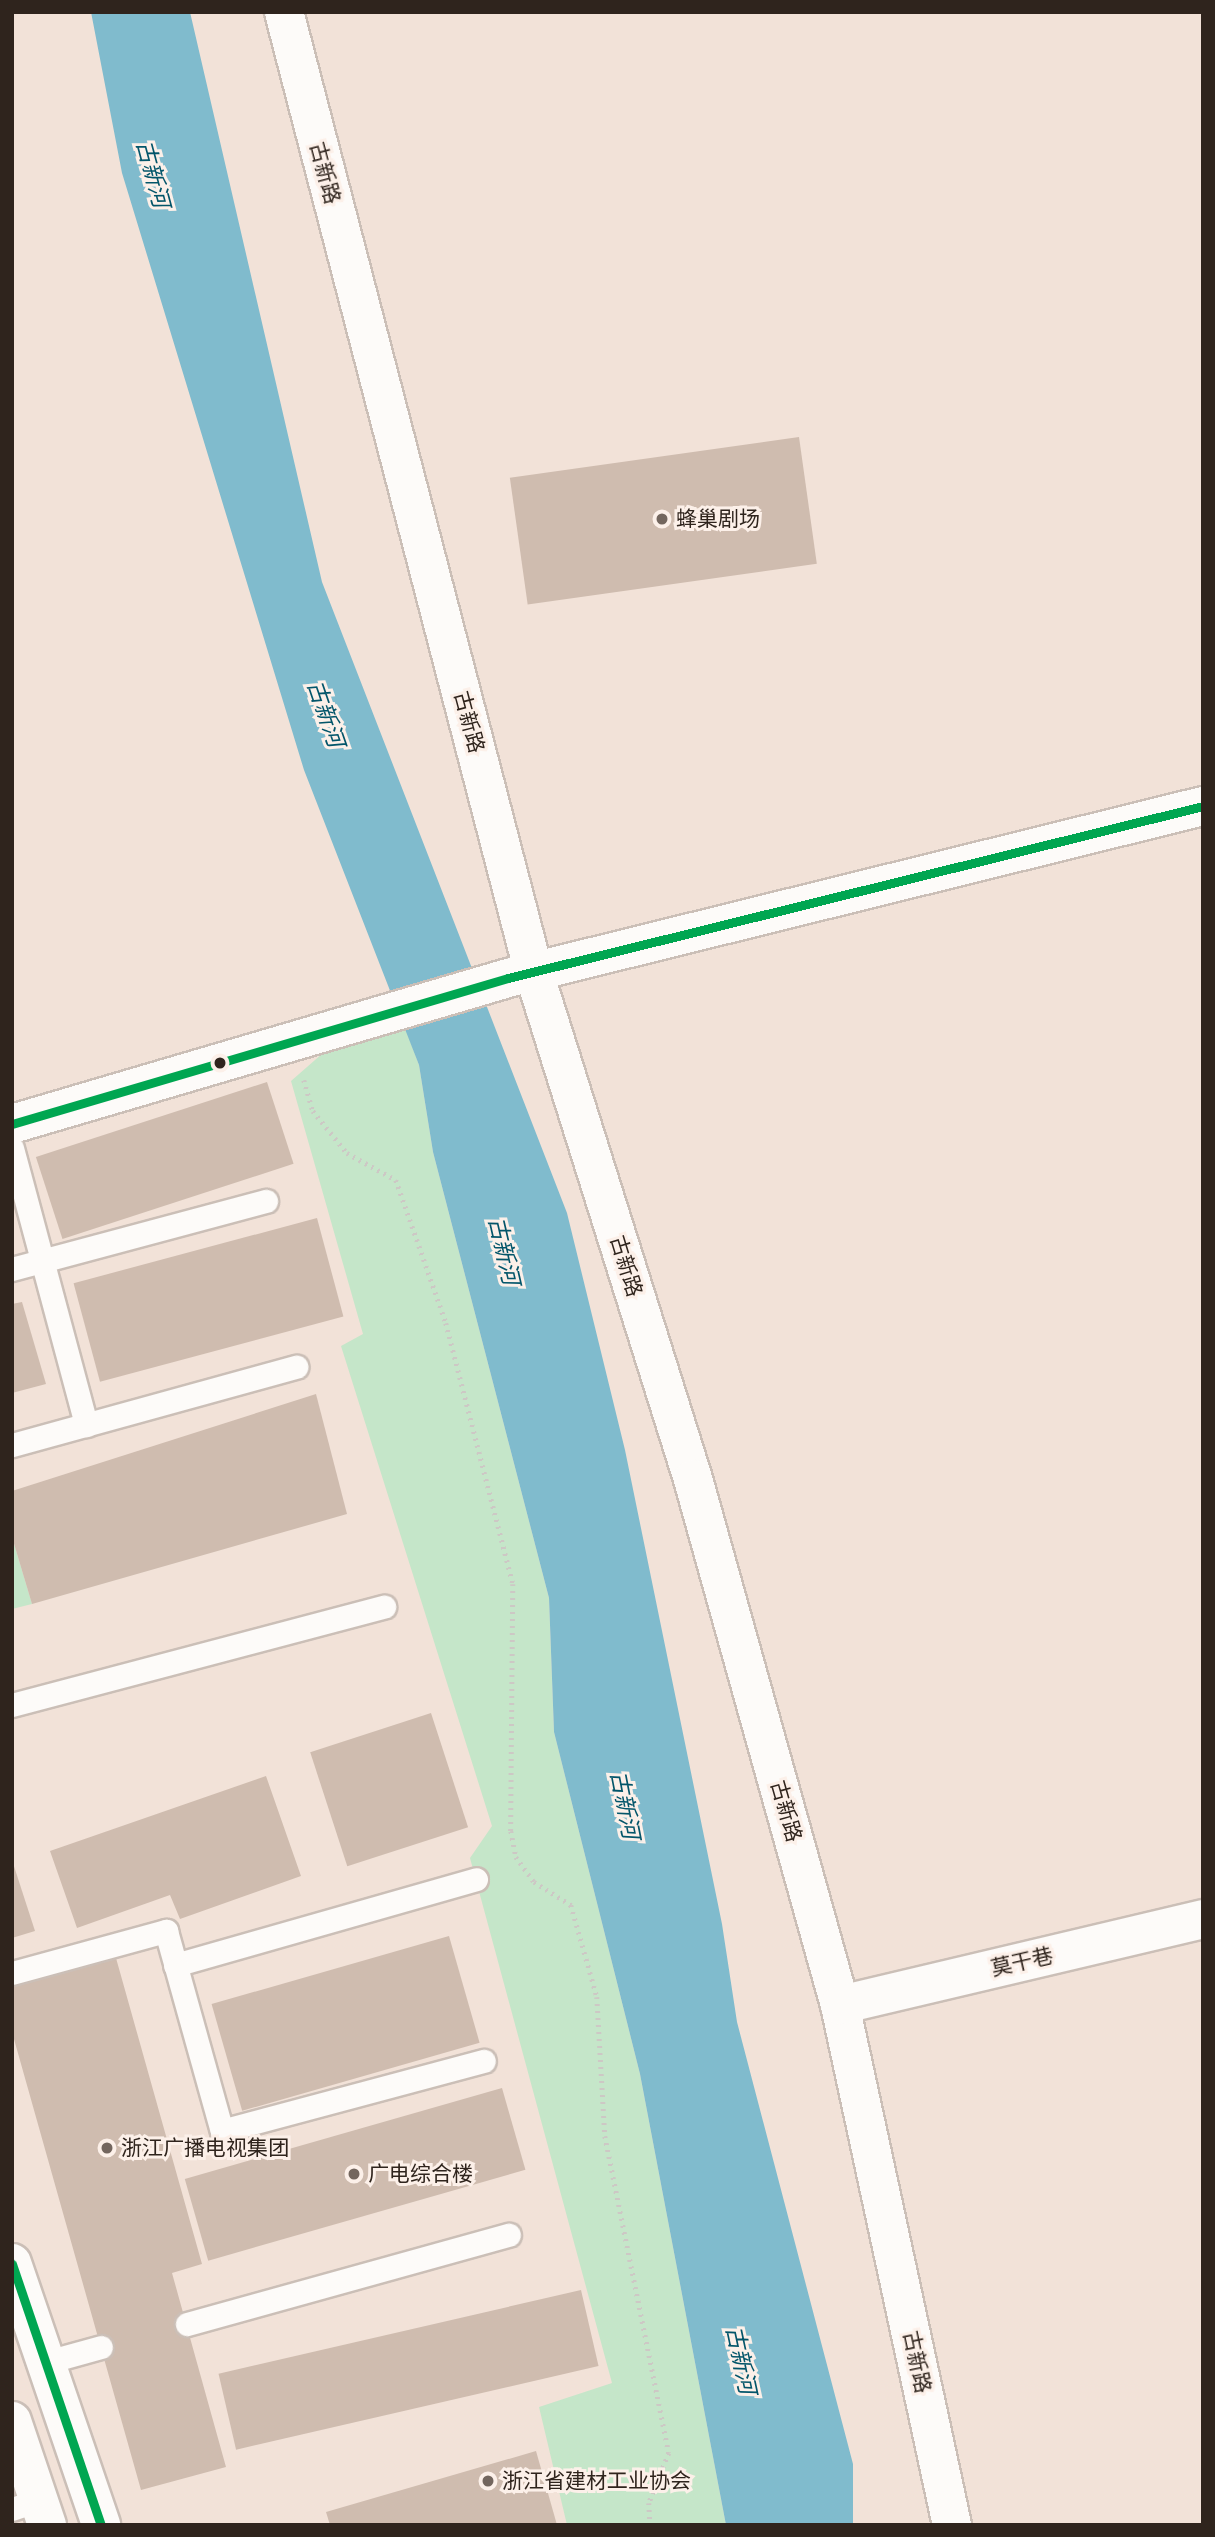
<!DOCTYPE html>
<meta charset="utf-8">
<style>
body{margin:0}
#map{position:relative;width:1215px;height:2537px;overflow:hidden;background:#f2e2d8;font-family:Signika,"Noto Sans SC",sans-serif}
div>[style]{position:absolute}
.green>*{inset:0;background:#c5e6c9}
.water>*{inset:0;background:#80bbcd}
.building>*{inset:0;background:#cfbcaf;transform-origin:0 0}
.path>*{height:4.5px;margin-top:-2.25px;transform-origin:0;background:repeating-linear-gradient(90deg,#cdc8c5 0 2px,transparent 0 7px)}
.roads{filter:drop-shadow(2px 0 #cbbfb7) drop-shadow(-2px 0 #cbbfb7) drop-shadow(0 2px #cbbfb7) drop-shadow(0 -2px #cbbfb7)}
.service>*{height:23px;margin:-11.5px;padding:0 11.5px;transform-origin:11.5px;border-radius:11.5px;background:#fdfbf9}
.minor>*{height:38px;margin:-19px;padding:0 19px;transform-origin:19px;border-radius:19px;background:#fdfbf9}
.secondary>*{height:38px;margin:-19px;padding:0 19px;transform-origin:19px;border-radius:19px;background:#fdfbf9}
.bus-1>*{height:9px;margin:-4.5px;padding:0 4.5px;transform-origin:4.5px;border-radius:4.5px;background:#00a651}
.dots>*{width:19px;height:19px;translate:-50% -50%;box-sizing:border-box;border:4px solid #fcf0e9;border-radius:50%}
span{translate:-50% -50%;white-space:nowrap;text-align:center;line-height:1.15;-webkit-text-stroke:6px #fcf0e9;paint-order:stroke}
.street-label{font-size:21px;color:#2f241d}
.poi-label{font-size:21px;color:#2f241d}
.left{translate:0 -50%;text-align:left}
.water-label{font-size:23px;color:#03556a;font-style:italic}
.frame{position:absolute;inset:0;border:14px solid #2f241d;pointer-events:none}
</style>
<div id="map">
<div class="green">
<i style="clip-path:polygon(405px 1027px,419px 1065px,433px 1152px,549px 1598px,554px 1732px,640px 2074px,726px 2525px,567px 2525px,539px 2407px,612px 2383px,470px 1858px,492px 1826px,341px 1346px,363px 1334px,291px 1081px,331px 1046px)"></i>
<i style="clip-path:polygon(12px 1537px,32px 1604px,12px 1609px)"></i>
</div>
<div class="water">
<i style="clip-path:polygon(91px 12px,190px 12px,322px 582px,567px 1213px,625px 1450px,722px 1924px,737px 2022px,853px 2464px,853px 2525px,726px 2525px,640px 2074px,554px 1732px,549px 1598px,433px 1152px,419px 1065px,304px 770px,122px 173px)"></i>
</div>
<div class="building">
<i style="left:799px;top:437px;width:128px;height:292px;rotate:82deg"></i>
<i style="left:267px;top:1082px;width:86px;height:243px;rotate:72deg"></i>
<i style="left:317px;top:1218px;width:102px;height:252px;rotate:75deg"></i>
<i style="clip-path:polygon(22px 1302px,46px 1384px,12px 1393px,12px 1304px)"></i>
<i style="clip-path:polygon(316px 1394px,347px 1514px,32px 1604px,12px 1537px,12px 1491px)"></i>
<i style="left:431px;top:1713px;width:120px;height:127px;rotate:72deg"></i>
<i style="clip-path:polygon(266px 1776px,301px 1876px,180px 1919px,170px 1895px,77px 1928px,50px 1851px)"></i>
<i style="clip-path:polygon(12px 1860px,35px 1931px,12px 1938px)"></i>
<i style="left:449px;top:1936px;width:111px;height:247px;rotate:74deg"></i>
<i style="clip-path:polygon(116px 1958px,202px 2264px,172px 2273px,226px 2467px,141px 2490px,12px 2032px,12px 1986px)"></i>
<i style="left:502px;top:2088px;width:85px;height:330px;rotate:74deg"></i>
<i style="left:581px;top:2290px;width:78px;height:372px;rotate:77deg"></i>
<i style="clip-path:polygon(536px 2451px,557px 2525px,330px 2525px,326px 2512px)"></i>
</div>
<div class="path">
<i style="left:304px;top:1080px;width:32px;rotate:74deg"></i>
<i style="left:313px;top:1111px;width:54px;rotate:51deg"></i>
<i style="left:347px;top:1153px;width:56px;rotate:28.9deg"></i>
<i style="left:396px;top:1180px;width:151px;rotate:70.7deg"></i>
<i style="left:446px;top:1323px;width:269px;rotate:75.6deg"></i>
<i style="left:513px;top:1584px;width:247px;rotate:90.5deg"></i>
<i style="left:511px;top:1831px;width:26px;rotate:79deg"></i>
<i style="left:516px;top:1857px;width:31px;rotate:54deg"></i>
<i style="left:534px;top:1882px;width:44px;rotate:31.9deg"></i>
<i style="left:571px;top:1905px;width:96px;rotate:74.2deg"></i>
<i style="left:597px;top:1997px;width:139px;rotate:86.7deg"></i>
<i style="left:605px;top:2136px;width:323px;rotate:78.6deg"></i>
<i style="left:669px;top:2453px;width:54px;rotate:111.8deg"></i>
<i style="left:649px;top:2503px;width:22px;rotate:87deg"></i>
</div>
<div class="roads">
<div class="service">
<i style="left:12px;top:1148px;width:287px;rotate:75deg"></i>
<i style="left:12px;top:1269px;width:263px;rotate:-15deg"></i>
<i style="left:12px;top:1445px;width:295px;rotate:-15.4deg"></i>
<i style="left:12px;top:1705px;width:385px;rotate:-14.8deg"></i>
<i style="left:175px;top:1965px;width:313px;rotate:-15.9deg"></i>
<i style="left:12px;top:1973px;width:160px;rotate:-15.3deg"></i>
<i style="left:166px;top:1931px;width:208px;rotate:74.4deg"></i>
<i style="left:222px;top:2131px;width:271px;rotate:-15deg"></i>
<i style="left:187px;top:2324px;width:334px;rotate:-15.5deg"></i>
<i style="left:43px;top:2363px;width:60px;rotate:-15.4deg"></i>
<i style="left:12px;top:2509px;width:28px;rotate:-19deg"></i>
</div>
<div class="minor">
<i style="left:284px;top:12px;width:993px;rotate:75.42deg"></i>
<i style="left:534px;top:973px;width:530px;rotate:72.56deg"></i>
<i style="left:693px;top:1479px;width:546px;rotate:74.39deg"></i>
<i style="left:840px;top:2005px;width:532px;rotate:77.85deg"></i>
<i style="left:12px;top:1124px;width:517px;rotate:-16.4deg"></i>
<i style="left:508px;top:978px;width:716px;rotate:-13.9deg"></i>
<i style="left:840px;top:2005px;width:373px;rotate:-13.3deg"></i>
</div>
<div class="secondary">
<i style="left:12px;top:2263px;width:277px;rotate:71.2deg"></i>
<i style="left:12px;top:2421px;width:110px;rotate:71.4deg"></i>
</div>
</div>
<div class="bus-1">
<i style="left:12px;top:1124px;width:517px;rotate:-16.4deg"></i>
<i style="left:508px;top:978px;width:716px;rotate:-13.9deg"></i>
<i style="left:12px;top:2264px;width:276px;rotate:71.2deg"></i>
</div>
<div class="dots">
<i style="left:662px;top:519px;background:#73665e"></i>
<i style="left:220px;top:1063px;background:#2f241d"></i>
<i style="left:107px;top:2148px;background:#73665e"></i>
<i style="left:354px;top:2174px;background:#73665e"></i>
<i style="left:488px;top:2481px;background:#73665e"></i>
</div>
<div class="street-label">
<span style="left:325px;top:173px;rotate:75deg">古新路</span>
<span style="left:469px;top:722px;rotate:75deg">古新路</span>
<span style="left:626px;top:1266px;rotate:73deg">古新路</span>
<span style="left:786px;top:1811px;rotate:74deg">古新路</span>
<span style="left:1022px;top:1962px;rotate:-13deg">莫干巷</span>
<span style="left:917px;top:2362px;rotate:78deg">古新路</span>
</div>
<div class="poi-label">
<span class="left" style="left:676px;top:519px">蜂巢剧场</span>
<span class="left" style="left:121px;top:2148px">浙江广播电视集团</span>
<span class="left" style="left:368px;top:2174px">广电综合楼</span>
<span class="left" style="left:502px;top:2481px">浙江省建材工业协会</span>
</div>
<div class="water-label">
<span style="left:152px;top:174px;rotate:75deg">古新河</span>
<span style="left:325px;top:714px;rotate:71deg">古新河</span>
<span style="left:503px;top:1251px;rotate:77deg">古新河</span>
<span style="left:624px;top:1805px;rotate:79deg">古新河</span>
<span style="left:740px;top:2360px;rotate:78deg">古新河</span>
</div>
<div class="frame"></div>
</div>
